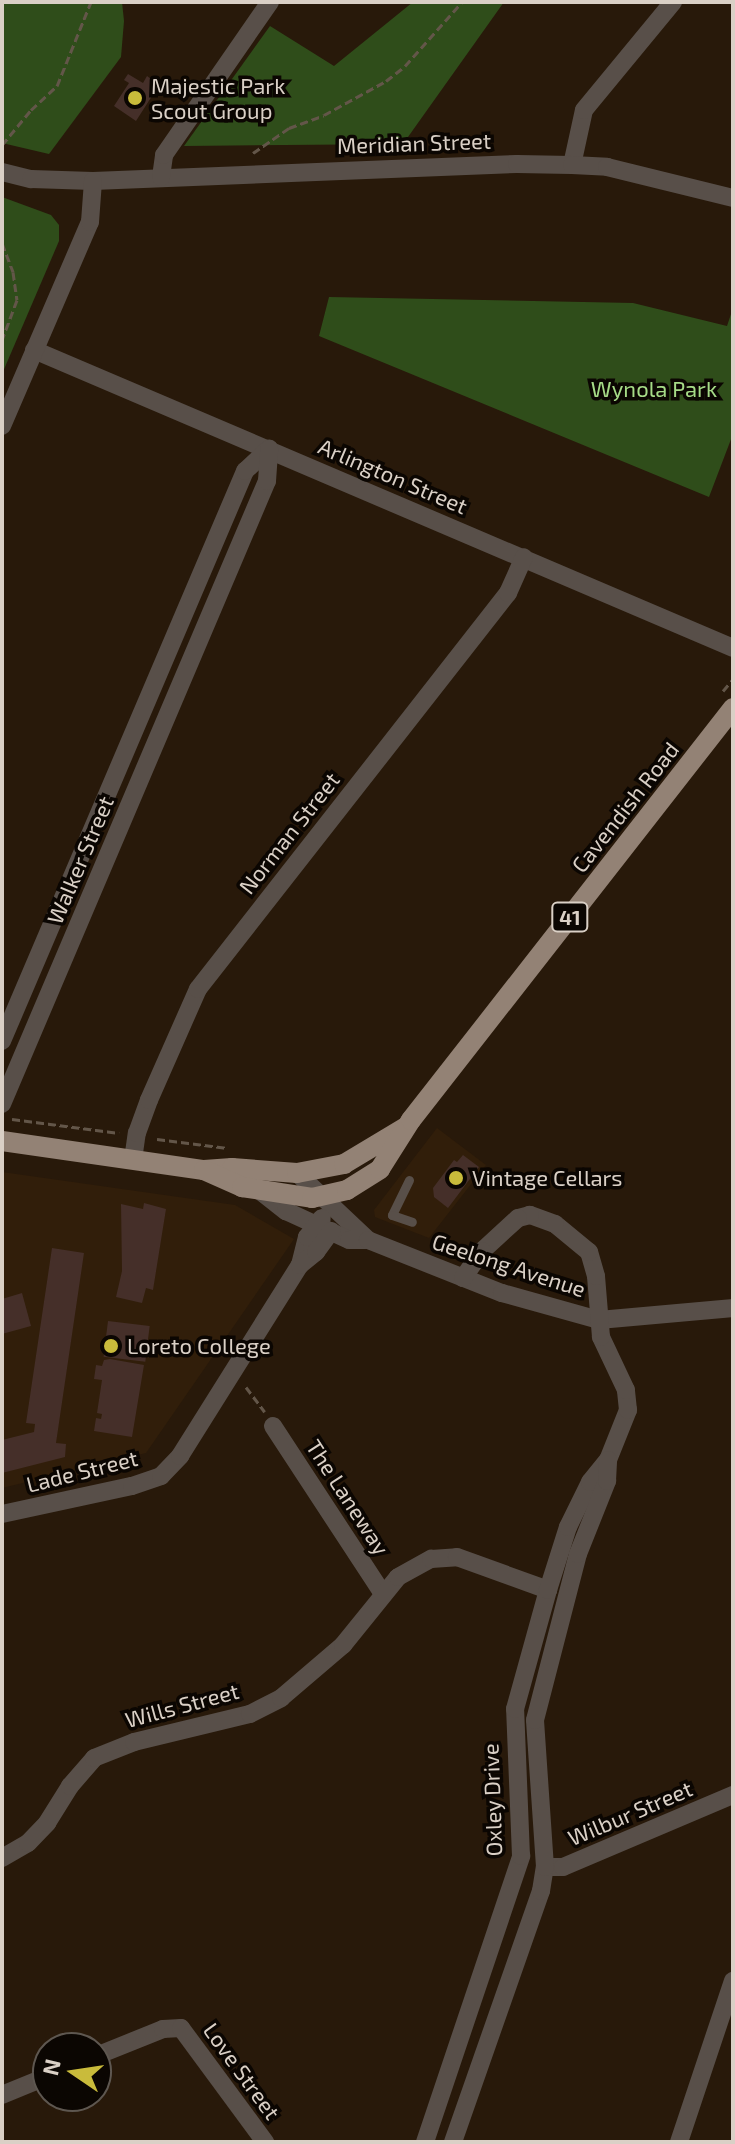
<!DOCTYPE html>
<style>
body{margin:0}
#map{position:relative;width:735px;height:2144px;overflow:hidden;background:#28190a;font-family:"Exo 2",sans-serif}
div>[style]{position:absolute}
.built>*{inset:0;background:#311e0a}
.green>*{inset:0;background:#2f4d1a}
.building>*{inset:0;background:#452f29;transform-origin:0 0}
.path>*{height:3px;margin-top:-1.5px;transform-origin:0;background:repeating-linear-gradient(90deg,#635649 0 8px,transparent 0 12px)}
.lane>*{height:9px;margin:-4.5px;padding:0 4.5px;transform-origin:4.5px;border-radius:4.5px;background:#584f49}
.street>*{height:18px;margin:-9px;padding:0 9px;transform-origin:9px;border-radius:9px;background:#584f49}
.primary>*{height:20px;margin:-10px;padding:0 10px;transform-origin:10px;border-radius:10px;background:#938275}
.dots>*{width:22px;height:22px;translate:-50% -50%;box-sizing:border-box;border:4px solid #0b0602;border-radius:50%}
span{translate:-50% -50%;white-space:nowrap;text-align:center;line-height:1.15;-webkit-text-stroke:7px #0b0602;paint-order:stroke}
.shield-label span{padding:2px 6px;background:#0b0602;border:2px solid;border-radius:6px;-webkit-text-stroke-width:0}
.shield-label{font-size:20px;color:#dad0c6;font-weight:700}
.poi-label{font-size:22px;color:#dad0c6}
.left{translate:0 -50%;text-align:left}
.street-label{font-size:22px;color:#dad0c6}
.park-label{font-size:22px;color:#a6db87}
.frame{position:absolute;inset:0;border:4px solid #dad0c6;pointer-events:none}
.north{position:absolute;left:32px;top:2032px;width:80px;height:80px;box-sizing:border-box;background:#0b0602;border:2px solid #5e5750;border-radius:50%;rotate:283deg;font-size:22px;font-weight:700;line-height:32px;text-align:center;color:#dad0c6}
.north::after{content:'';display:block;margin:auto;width:28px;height:36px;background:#c9bb3b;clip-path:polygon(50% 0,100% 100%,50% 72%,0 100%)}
</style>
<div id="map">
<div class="built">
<i style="clip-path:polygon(437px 1128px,486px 1165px,429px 1238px,375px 1217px,374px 1210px)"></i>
<i style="clip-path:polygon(2px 1172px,235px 1205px,294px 1239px,146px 1453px,2px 1488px)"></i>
</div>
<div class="green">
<i style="clip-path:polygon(4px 2px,122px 2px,124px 21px,121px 57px,49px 154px,2px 143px)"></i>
<i style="clip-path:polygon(413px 2px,504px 2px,403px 144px,184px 146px,270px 26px,334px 66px)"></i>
<i style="clip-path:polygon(2px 197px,51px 215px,59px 225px,59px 241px,2px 374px)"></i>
<i style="clip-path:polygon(329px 297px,633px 303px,727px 326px,733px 308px,733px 434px,709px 497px,319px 336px)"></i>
</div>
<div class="building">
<i style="clip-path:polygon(128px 74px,143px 83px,147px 76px,159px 85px,136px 121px,114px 106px,129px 83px,124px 80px)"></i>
<i style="clip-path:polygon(463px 1155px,479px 1167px,448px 1208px,434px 1197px,433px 1188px,454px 1160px,457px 1162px)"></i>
<i style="clip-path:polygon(144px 1203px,166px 1209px,153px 1290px,146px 1288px,142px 1303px,116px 1297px,122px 1271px,121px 1204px,143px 1209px)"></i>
<i style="clip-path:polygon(52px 1248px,84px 1253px,56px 1443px,66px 1444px,65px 1457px,2px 1473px,2px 1440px,34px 1432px,35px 1424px,26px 1423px)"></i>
<i style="clip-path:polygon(22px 1293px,31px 1326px,2px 1334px,2px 1299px)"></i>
<i style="left:108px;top:1321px;width:42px;height:36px;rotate:7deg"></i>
<i style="clip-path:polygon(110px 1359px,144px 1365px,132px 1437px,94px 1431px,96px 1418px,101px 1419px,102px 1414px,97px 1413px,102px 1380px,94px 1379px,96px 1365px,102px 1366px,104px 1360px)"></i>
</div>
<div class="path">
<i style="left:2px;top:145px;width:45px;rotate:-50.4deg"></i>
<i style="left:31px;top:110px;width:35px;rotate:-43deg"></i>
<i style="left:57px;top:86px;width:91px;rotate:-68deg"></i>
<i style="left:253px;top:153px;width:44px;rotate:-34.8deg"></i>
<i style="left:289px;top:128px;width:37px;rotate:-20deg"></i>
<i style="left:324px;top:115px;width:71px;rotate:-28.7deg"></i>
<i style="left:386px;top:81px;width:24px;rotate:-38deg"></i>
<i style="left:405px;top:66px;width:86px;rotate:-48.3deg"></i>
<i style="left:2px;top:243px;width:31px;rotate:69deg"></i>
<i style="left:13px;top:272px;width:28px;rotate:82deg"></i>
<i style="left:17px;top:300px;width:43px;rotate:110.6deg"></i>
<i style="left:723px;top:691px;width:16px;rotate:-50deg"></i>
<i style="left:12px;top:1119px;width:108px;rotate:7.5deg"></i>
<i style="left:157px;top:1139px;width:71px;rotate:7.3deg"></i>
<i style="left:246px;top:1387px;width:31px;rotate:53deg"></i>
</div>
<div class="lane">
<i style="left:409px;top:1180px;width:39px;rotate:116deg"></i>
<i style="left:392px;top:1215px;width:21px;rotate:19deg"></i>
</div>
<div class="street">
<i style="left:572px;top:165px;width:56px;rotate:-77.7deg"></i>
<i style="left:584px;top:110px;width:140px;rotate:-50.5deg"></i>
<i style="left:2px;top:172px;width:30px;rotate:14deg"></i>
<i style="left:31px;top:179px;width:62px;rotate:1.8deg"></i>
<i style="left:93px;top:181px;width:424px;rotate:-2.3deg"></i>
<i style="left:517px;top:164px;width:55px;rotate:1deg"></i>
<i style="left:572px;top:165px;width:35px;rotate:3deg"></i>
<i style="left:607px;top:167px;width:130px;rotate:13.8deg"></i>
<i style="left:161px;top:177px;width:22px;rotate:-82deg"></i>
<i style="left:164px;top:155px;width:186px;rotate:-55.3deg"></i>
<i style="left:34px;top:350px;width:760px;rotate:23.09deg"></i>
<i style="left:2px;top:426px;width:222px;rotate:-66.7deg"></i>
<i style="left:90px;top:222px;width:41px;rotate:-85.8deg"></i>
<i style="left:2px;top:1041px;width:620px;rotate:-66.91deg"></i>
<i style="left:245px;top:471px;width:33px;rotate:-43deg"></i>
<i style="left:2px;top:1104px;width:677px;rotate:-66.96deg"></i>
<i style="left:267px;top:481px;width:32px;rotate:-86deg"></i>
<i style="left:133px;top:1160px;width:27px;rotate:-82deg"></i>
<i style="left:137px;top:1133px;width:35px;rotate:-70deg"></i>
<i style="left:149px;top:1100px;width:121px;rotate:-66.2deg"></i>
<i style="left:198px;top:989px;width:503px;rotate:-51.95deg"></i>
<i style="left:508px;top:593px;width:39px;rotate:-66deg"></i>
<i style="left:297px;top:1173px;width:98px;rotate:43.3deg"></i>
<i style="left:260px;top:1191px;width:33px;rotate:38deg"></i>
<i style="left:286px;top:1211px;width:69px;rotate:24.7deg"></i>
<i style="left:349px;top:1240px;width:19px"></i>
<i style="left:368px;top:1240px;width:144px;rotate:21.6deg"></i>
<i style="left:502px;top:1293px;width:101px;rotate:15.6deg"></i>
<i style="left:599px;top:1320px;width:135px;rotate:-5.1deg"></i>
<i style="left:300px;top:1265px;width:29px;rotate:-76deg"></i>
<i style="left:307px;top:1237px;width:24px;rotate:-52deg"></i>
<i style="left:273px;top:1426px;width:201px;rotate:56.8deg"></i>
<i style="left:2px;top:1514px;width:133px;rotate:-12.2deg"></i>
<i style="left:132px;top:1486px;width:31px;rotate:-19deg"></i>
<i style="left:161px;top:1476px;width:28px;rotate:-46deg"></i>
<i style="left:180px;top:1456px;width:226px;rotate:-57.9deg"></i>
<i style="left:300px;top:1265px;width:21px;rotate:-39deg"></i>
<i style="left:316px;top:1252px;width:26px;rotate:-54deg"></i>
<i style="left:2px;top:1858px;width:30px;rotate:-30deg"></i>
<i style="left:28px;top:1843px;width:28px;rotate:-46deg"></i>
<i style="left:47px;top:1823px;width:44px;rotate:-58.1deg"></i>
<i style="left:70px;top:1786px;width:37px;rotate:-49deg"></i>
<i style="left:94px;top:1758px;width:43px;rotate:-21.8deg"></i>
<i style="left:134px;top:1742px;width:119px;rotate:-13.6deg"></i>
<i style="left:250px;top:1714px;width:35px;rotate:-27deg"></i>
<i style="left:281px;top:1698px;width:82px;rotate:-40.5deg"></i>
<i style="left:343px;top:1645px;width:87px;rotate:-51deg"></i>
<i style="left:398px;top:1577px;width:38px;rotate:-29deg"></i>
<i style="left:431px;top:1559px;width:26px;rotate:-4deg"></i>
<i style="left:457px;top:1557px;width:97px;rotate:19.9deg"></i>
<i style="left:545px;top:1867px;width:18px"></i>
<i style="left:563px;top:1867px;width:185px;rotate:-23deg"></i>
<i style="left:96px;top:2056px;width:72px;rotate:-21.9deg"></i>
<i style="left:163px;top:2029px;width:18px;rotate:-3deg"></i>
<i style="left:181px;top:2028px;width:142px;rotate:53.6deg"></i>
<i style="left:2px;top:2095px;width:50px;rotate:-22.4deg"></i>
<i style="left:425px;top:2142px;width:302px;rotate:-71.4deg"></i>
<i style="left:521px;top:1856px;width:147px;rotate:-92.3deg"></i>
<i style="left:515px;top:1709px;width:123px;rotate:-74.5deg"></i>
<i style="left:548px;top:1590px;width:66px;rotate:-72.4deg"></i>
<i style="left:568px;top:1527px;width:50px;rotate:-63.9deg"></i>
<i style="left:590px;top:1482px;width:28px;rotate:-51deg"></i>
<i style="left:608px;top:1460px;width:54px;rotate:-68.2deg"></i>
<i style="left:628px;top:1410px;width:20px;rotate:-96deg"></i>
<i style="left:626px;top:1390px;width:59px;rotate:-115.3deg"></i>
<i style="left:601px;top:1337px;width:61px;rotate:-94.7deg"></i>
<i style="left:596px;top:1276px;width:25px;rotate:-106deg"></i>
<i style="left:589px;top:1252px;width:44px;rotate:-140.5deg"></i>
<i style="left:555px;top:1224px;width:27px;rotate:-160deg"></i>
<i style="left:530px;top:1215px;width:12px;rotate:166deg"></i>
<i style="left:518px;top:1218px;width:49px;rotate:137.5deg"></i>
<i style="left:482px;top:1251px;width:33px;rotate:125deg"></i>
<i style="left:453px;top:2142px;width:266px;rotate:-70.7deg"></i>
<i style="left:541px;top:1891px;width:24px;rotate:-81deg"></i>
<i style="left:545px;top:1867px;width:147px;rotate:-93.9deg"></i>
<i style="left:535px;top:1720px;width:171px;rotate:-75.5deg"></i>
<i style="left:578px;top:1554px;width:79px;rotate:-68.3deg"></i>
<i style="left:607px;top:1481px;width:21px;rotate:-87deg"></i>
<i style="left:679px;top:2142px;width:170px;rotate:-71.5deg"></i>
</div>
<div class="primary">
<i style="left:2px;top:1141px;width:204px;rotate:8.2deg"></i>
<i style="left:204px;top:1170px;width:28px;rotate:-4deg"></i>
<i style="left:232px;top:1168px;width:65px;rotate:4.4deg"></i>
<i style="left:297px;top:1173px;width:48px;rotate:-10.8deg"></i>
<i style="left:344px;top:1164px;width:70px;rotate:-31deg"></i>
<i style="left:204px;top:1170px;width:42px;rotate:24.1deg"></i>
<i style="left:242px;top:1187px;width:71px;rotate:8.9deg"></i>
<i style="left:312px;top:1198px;width:36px;rotate:-13deg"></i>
<i style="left:347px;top:1190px;width:39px;rotate:-32deg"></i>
<i style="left:380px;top:1169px;width:58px;rotate:-57.7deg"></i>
<i style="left:411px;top:1120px;width:523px;rotate:-51.99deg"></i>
</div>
<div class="dots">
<i style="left:135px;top:98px;background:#c9bb3b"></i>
<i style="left:456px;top:1178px;background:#c9bb3b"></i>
<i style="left:111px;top:1346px;background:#c9bb3b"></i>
</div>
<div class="shield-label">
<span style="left:570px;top:917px">41</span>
</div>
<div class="poi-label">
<span class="left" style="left:151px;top:98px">Majestic Park<br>Scout Group</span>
<span class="left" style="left:472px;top:1178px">Vintage Cellars</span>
<span class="left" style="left:127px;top:1346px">Loreto College</span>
</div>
<div class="street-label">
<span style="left:414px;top:143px;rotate:-2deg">Meridian Street</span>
<span style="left:393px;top:476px;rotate:23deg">Arlington Street</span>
<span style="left:625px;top:807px;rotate:-52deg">Cavendish Road</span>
<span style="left:289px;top:833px;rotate:-52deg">Norman Street</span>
<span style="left:80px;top:860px;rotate:-67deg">Walker Street</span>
<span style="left:509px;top:1265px;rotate:18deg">Geelong Avenue</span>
<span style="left:82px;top:1471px;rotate:-14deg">Lade Street</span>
<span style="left:348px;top:1497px;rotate:57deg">The Laneway</span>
<span style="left:182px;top:1705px;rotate:-15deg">Wills Street</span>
<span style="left:492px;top:1800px;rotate:-92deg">Oxley Drive</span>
<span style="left:630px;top:1813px;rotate:-23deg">Wilbur Street</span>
<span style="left:242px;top:2071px;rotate:54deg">Love Street</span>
</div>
<div class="park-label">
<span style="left:654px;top:389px">Wynola Park</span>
</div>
<div class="frame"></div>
<div class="north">N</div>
</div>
